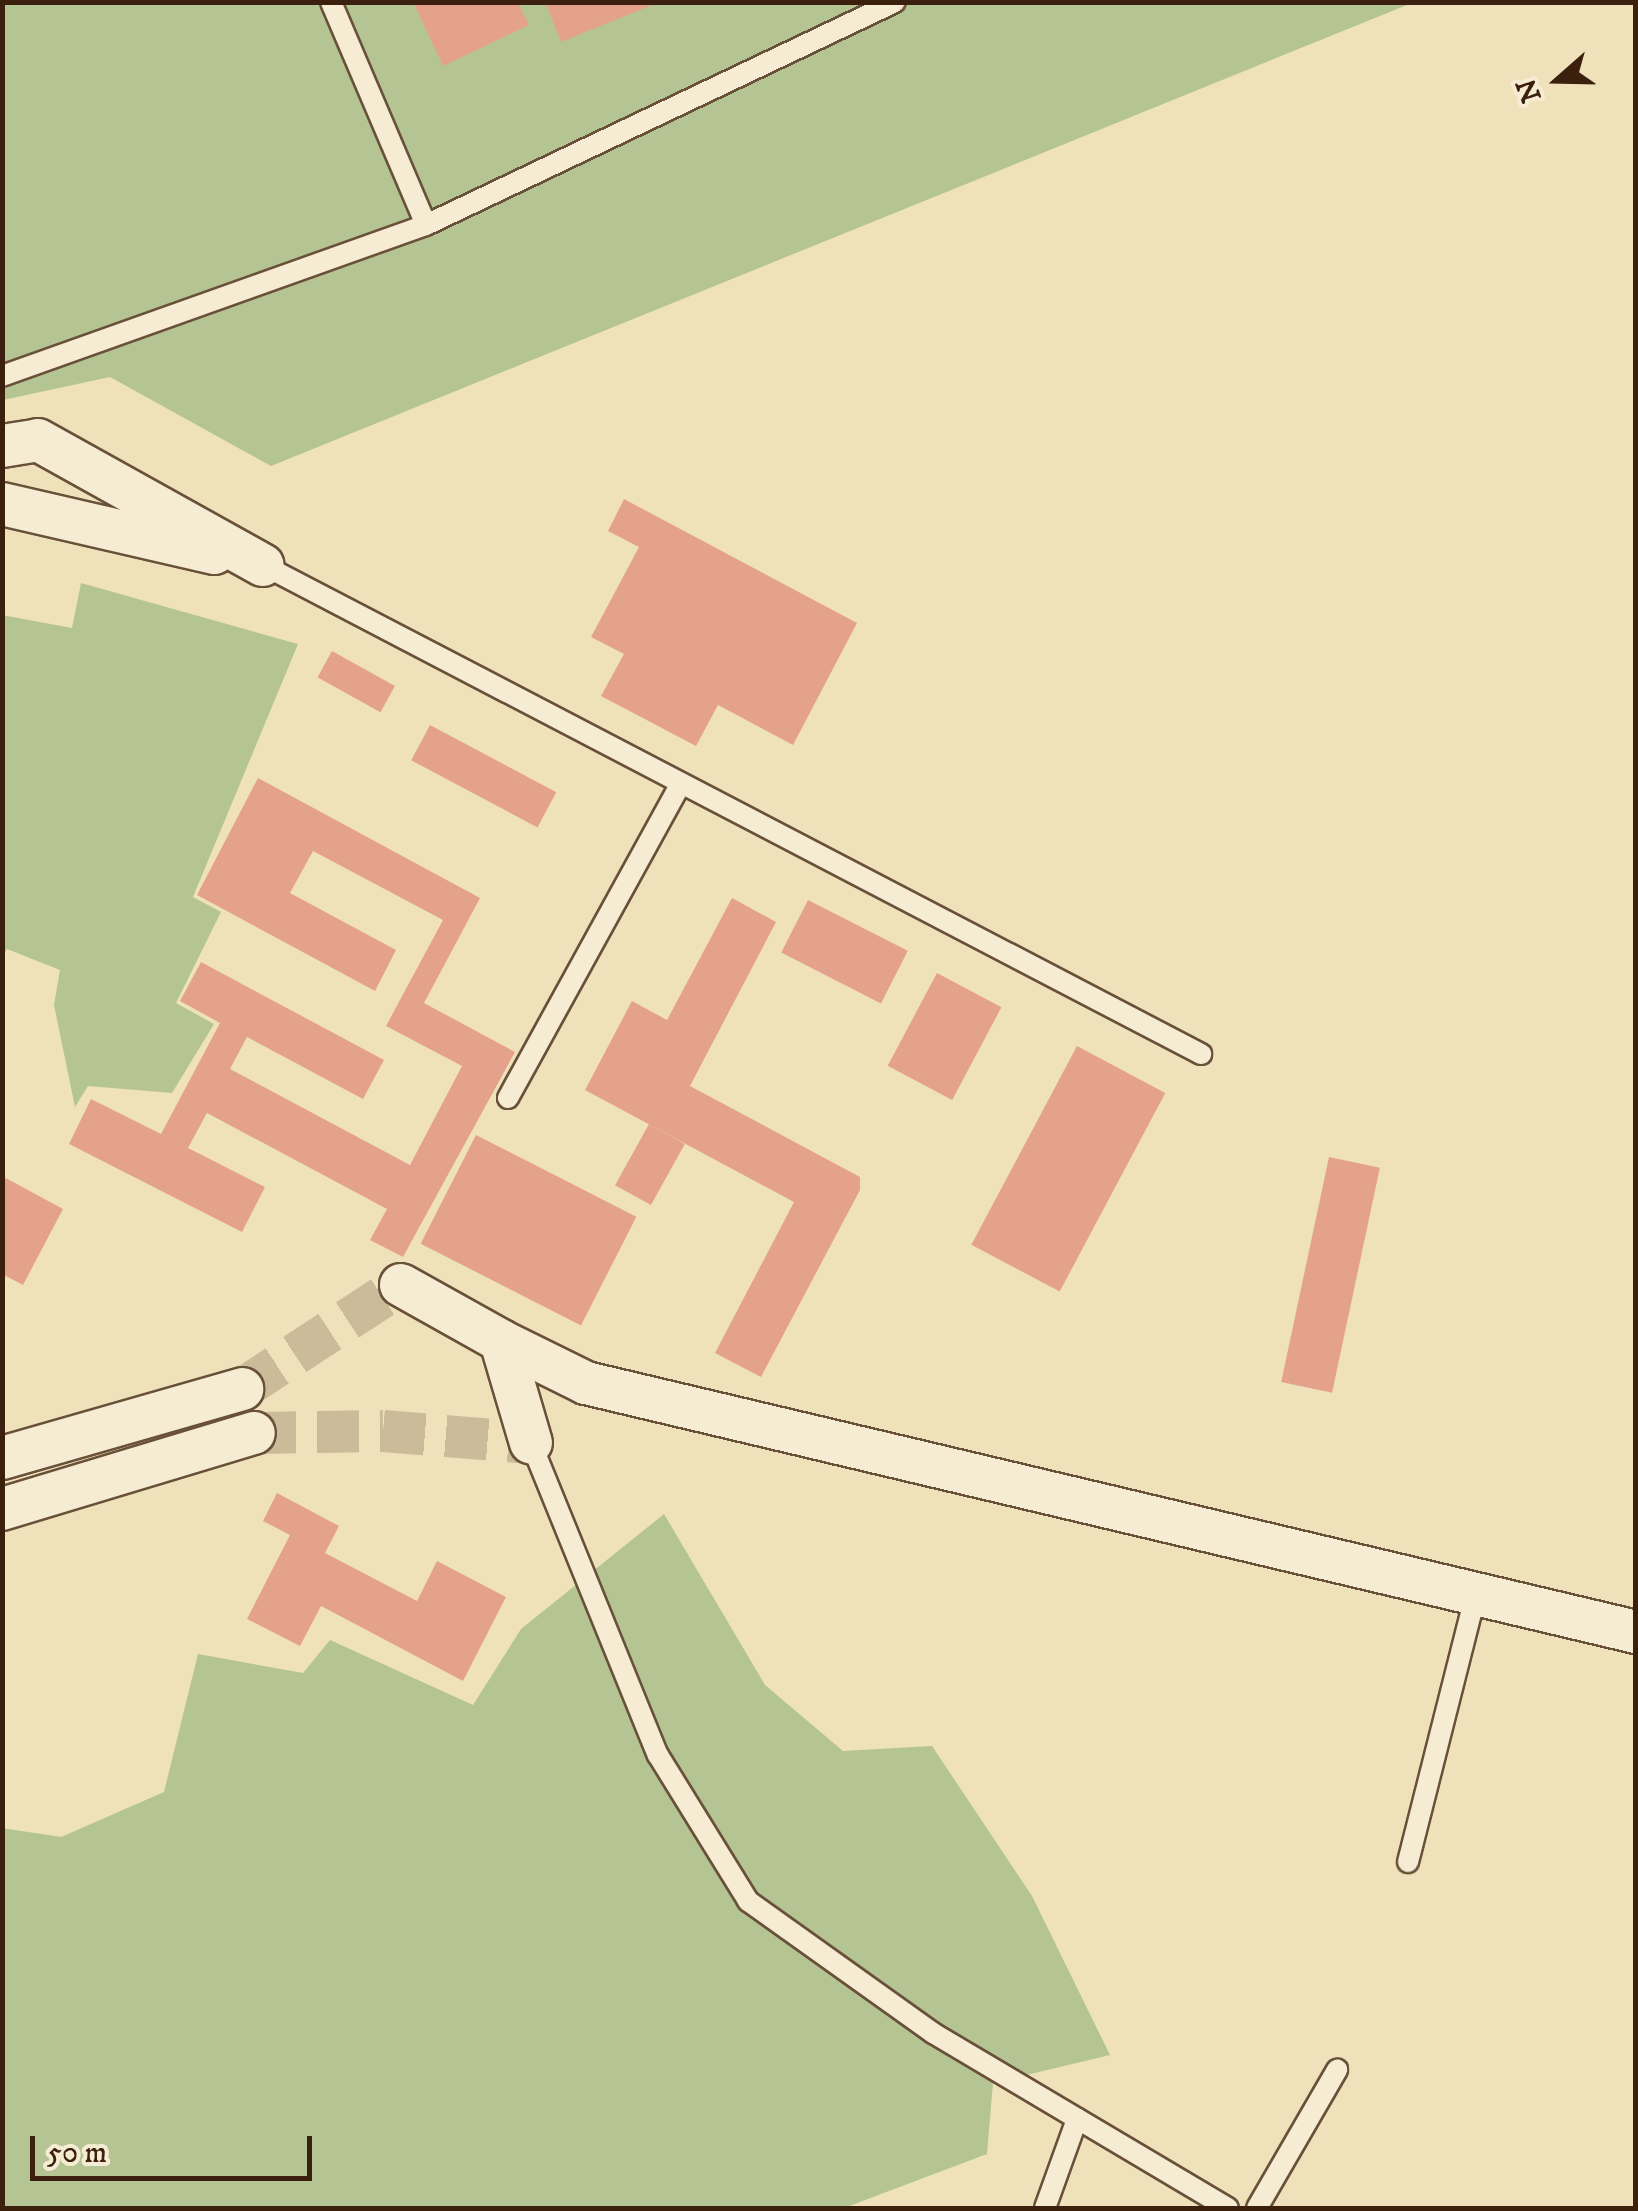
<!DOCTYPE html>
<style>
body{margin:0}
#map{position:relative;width:1638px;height:2211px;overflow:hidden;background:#efe2bb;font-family:"IM FELL DW Pica",serif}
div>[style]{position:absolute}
.green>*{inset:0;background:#b5c493}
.building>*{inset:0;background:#e4a28d;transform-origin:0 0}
.street-tunnel>*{height:42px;margin-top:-21px;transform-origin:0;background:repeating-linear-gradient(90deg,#cbbb98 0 42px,transparent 0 63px)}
.roads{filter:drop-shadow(2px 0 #695039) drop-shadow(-2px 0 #695039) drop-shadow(0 2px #695039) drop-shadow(0 -2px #695039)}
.lane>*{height:20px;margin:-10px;padding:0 10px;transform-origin:10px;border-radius:10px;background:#f5ecd3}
.street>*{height:42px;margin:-21px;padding:0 21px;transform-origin:21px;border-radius:21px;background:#f5ecd3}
span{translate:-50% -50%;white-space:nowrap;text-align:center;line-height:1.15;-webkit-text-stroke:9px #f5ecd3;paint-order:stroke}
.frame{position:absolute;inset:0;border:5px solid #3c200e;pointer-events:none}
.north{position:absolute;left:1508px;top:30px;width:100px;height:100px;-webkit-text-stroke:8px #f5ecd3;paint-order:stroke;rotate:250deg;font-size:28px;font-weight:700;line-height:40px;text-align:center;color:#3c200e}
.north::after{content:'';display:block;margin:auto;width:35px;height:45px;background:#3c200e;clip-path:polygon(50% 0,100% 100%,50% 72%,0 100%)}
.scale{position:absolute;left:30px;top:2136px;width:282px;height:45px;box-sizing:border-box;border:5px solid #3c200e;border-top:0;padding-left:12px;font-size:30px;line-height:35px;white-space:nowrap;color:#3c200e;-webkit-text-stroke:8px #f5ecd3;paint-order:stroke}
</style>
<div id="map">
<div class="green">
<i style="clip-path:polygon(2px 3px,1412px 3px,271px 466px,110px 377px,3px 400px)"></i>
<i style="clip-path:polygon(81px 583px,298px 644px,193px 897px,221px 912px,176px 1003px,214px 1024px,172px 1093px,88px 1086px,75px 1107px,54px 1005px,60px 970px,7px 949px,3px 955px,2px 615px,72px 628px)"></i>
<i style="clip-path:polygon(664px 1514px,765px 1685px,843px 1751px,932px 1746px,1032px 1896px,1110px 2055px,993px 2083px,987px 2154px,844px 2208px,3px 2208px,2px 1828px,61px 1837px,164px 1792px,198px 1654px,303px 1673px,330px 1640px,473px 1705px,521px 1629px)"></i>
</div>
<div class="building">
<i style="clip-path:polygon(413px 2px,518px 2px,529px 25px,443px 66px)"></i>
<i style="clip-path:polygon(545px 2px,657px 2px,657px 3px,561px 42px)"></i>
<i style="clip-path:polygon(624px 499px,857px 623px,793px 745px,718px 705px,696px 746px,601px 696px,624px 654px,591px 637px,639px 547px,608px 531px)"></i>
<i style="left:332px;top:651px;width:72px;height:30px;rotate:29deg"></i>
<i style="left:430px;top:725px;width:143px;height:40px;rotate:28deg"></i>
<i style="clip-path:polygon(258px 778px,480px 898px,424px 1003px,515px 1052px,403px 1257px,370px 1240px,387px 1209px,207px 1113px,188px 1148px,265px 1187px,242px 1232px,69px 1144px,91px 1099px,161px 1134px,220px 1023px,180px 1001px,201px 962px,384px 1060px,363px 1099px,247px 1037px,230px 1069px,410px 1165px,462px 1066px,386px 1026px,443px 920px,313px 851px,290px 893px,396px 950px,375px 991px,197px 895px)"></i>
<i style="clip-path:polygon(732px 898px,776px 922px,690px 1086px,860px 1177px,860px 1190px,761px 1377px,715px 1353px,794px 1202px,585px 1090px,632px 1001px,667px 1020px)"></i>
<i style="left:808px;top:900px;width:112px;height:59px;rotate:27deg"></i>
<i style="left:937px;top:973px;width:73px;height:105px;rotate:28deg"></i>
<i style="left:1077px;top:1046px;width:100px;height:225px;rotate:28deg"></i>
<i style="left:649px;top:1124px;width:41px;height:70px;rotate:29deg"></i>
<i style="left:476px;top:1135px;width:180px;height:122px;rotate:27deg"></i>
<i style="left:1329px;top:1157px;width:52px;height:230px;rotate:12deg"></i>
<i style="clip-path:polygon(2px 1176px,63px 1209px,23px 1285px,2px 1274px)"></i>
<i style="clip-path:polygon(277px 1493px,339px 1526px,325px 1553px,417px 1601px,437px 1561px,506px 1597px,463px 1681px,321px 1606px,300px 1646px,247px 1619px,290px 1535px,263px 1521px)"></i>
</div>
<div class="street-tunnel">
<i style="left:242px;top:1389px;width:190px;rotate:-33.2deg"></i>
<i style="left:254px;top:1433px;width:129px;rotate:-0.9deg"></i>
<i style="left:383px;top:1431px;width:148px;rotate:4.6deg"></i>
</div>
<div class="roads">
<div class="lane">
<i style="left:331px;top:2px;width:242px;rotate:66.9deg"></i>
<i style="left:2px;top:376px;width:450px;rotate:-19.6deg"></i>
<i style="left:426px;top:225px;width:519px;rotate:-25.43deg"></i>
<i style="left:263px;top:565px;width:1058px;rotate:27.53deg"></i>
<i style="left:508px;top:1098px;width:359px;rotate:-61.2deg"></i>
<i style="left:531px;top:1443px;width:337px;rotate:67.9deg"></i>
<i style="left:658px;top:1755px;width:172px;rotate:58.3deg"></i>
<i style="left:748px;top:1901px;width:227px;rotate:35.5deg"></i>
<i style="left:933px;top:2033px;width:343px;rotate:30.7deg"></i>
<i style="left:1408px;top:1862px;width:276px;rotate:-75.8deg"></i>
<i style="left:1045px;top:2208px;width:95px;rotate:-70.2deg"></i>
<i style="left:1257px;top:2208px;width:160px;rotate:-59.9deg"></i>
</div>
<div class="street">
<i style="left:2px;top:446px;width:36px;rotate:-9deg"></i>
<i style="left:38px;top:440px;width:257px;rotate:29.1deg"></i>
<i style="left:2px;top:504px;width:218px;rotate:13deg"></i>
<i style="left:401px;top:1285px;width:115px;rotate:29.2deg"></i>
<i style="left:501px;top:1341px;width:106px;rotate:73.6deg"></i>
<i style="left:501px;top:1341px;width:95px;rotate:26.3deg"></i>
<i style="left:586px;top:1383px;width:1079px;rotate:13.34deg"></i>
<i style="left:2px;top:1458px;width:250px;rotate:-16deg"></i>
<i style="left:2px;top:1509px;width:263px;rotate:-16.8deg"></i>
</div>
</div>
<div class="frame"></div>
<div class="north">N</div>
<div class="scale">50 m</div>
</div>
